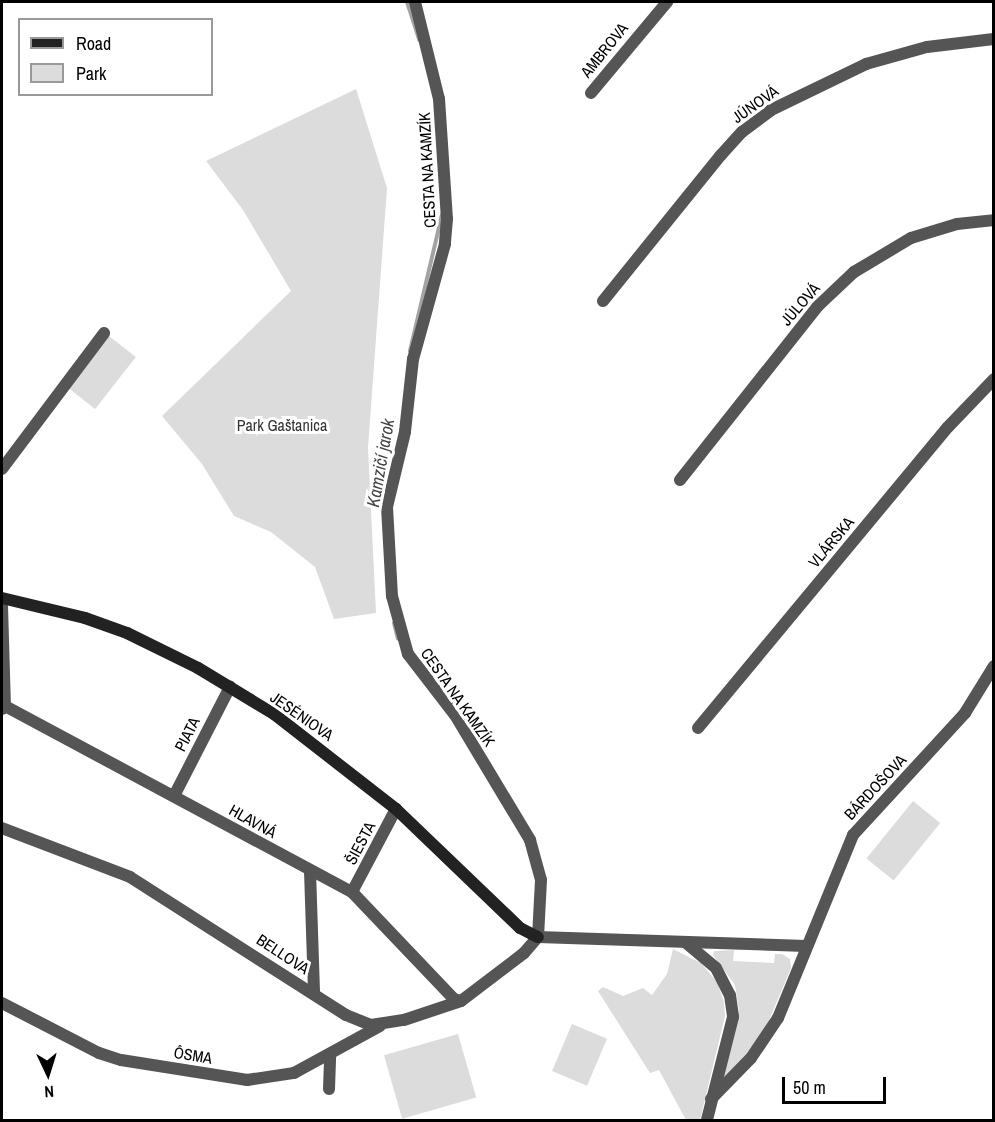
<!DOCTYPE html>
<meta charset="utf-8">
<style>
body{margin:0}
#map{position:relative;width:995px;height:1122px;overflow:hidden;background:#fff;font-family:"Archivo Narrow",sans-serif}
div>[style]{position:absolute}
.green>*{inset:0;background:#dcdcdc;transform-origin:0 0}
.stream>*{height:4px;margin:-2px;padding:0 2px;transform-origin:2px;border-radius:2px;background:#a3a3a3}
.street>*{height:12px;margin:-6px;padding:0 6px;transform-origin:6px;border-radius:6px;background:#555}
.secondary>*{height:12px;margin:-6px;padding:0 6px;transform-origin:6px;border-radius:6px;background:#222}
span{translate:-50% -50%;white-space:nowrap;text-align:center;line-height:1.15;-webkit-text-stroke:6px #fff;paint-order:stroke}
.street-label{font-size:16px;color:#000}
.park-label{font-size:16px;color:#333}
.water-label{font-size:18px;color:#444;font-style:italic}
.frame{position:absolute;inset:0;border:3px solid #000;pointer-events:none}
.legend{position:absolute;left:18px;top:18px;width:195px;height:78px;box-sizing:border-box;background:#fff;border:2px solid #999;margin:0;padding:8px 10px;list-style:none;font-size:18px;color:#000}
.legend li{display:flex;align-items:center;gap:12px;height:30px}
.legend b{width:30px;border:2px solid #999}
.north{position:absolute;left:18px;top:1044px;width:60px;height:60px;-webkit-text-stroke:4px #fff;paint-order:stroke;rotate:176deg;font-size:16px;font-weight:700;line-height:24px;text-align:center;color:#000}
.north::after{content:'';display:block;margin:auto;width:21px;height:27px;background:#000;clip-path:polygon(50% 0,100% 100%,50% 72%,0 100%)}
.scale{position:absolute;left:782px;top:1077px;width:104px;height:27px;box-sizing:border-box;border:3px solid #000;border-top:0;padding-left:8px;font-size:18px;line-height:21px;white-space:nowrap;color:#000;-webkit-text-stroke:4px #fff;paint-order:stroke}
</style>
<div id="map">
<div class="green">
<i style="clip-path:polygon(356px 89px,387px 188px,368px 448px,376px 613px,334px 619px,315px 567px,271px 532px,234px 516px,202px 464px,162px 416px,291px 291px,243px 210px,206px 161px)"></i>
<i style="left:109px;top:336px;width:34px;height:66px;rotate:38deg"></i>
<i style="left:913px;top:801px;width:35px;height:74px;rotate:39deg"></i>
<i style="clip-path:polygon(673px 949px,701px 963px,717px 982px,724px 1002px,725px 1016px,700px 1120px,686px 1120px,659px 1070px,650px 1073px,598px 991px,603px 987px,623px 996px,643px 988px,652px 995px,667px 974px)"></i>
<i style="clip-path:polygon(734px 950px,733px 961px,774px 963px,775px 954px,782px 954px,790px 959px,791px 968px,762px 1037px,721px 1086px,739px 1011px,735px 985px,713px 955px,714px 951px)"></i>
<i style="left:572px;top:1024px;width:38px;height:51px;rotate:23deg"></i>
<i style="left:458px;top:1034px;width:66px;height:77px;rotate:74deg"></i>
</div>
<div class="stream">
<i style="left:407px;top:2px;width:40px;rotate:72deg"></i>
<i style="left:410px;top:351px;width:140px;rotate:-76.8deg"></i>
<i style="left:394px;top:623px;width:16px;rotate:76deg"></i>
</div>
<div class="street">
<i style="left:415px;top:2px;width:100px;rotate:76.1deg"></i>
<i style="left:439px;top:99px;width:120px;rotate:86.2deg"></i>
<i style="left:447px;top:219px;width:25px;rotate:95deg"></i>
<i style="left:445px;top:244px;width:119px;rotate:105.5deg"></i>
<i style="left:413px;top:359px;width:73px;rotate:96.3deg"></i>
<i style="left:405px;top:432px;width:77px;rotate:103.5deg"></i>
<i style="left:387px;top:507px;width:89px;rotate:86.8deg"></i>
<i style="left:392px;top:596px;width:60px;rotate:74.6deg"></i>
<i style="left:408px;top:654px;width:77px;rotate:52.4deg"></i>
<i style="left:455px;top:715px;width:146px;rotate:59deg"></i>
<i style="left:530px;top:840px;width:41px;rotate:74.6deg"></i>
<i style="left:541px;top:880px;width:57px;rotate:93deg"></i>
<i style="left:591px;top:93px;width:119px;rotate:-50.1deg"></i>
<i style="left:603px;top:301px;width:188px;rotate:-51.1deg"></i>
<i style="left:721px;top:155px;width:31px;rotate:-48deg"></i>
<i style="left:742px;top:132px;width:36px;rotate:-37deg"></i>
<i style="left:771px;top:110px;width:106px;rotate:-25.8deg"></i>
<i style="left:866px;top:64px;width:63px;rotate:-15.6deg"></i>
<i style="left:927px;top:47px;width:67px;rotate:-6.8deg"></i>
<i style="left:2px;top:469px;width:170px;rotate:-53.1deg"></i>
<i style="left:680px;top:480px;width:222px;rotate:-51.6deg"></i>
<i style="left:818px;top:306px;width:50px;rotate:-43.4deg"></i>
<i style="left:854px;top:272px;width:66px;rotate:-30.8deg"></i>
<i style="left:911px;top:238px;width:48px;rotate:-16.9deg"></i>
<i style="left:957px;top:224px;width:37px;rotate:-6deg"></i>
<i style="left:2px;top:606px;width:100px;rotate:88.3deg"></i>
<i style="left:2px;top:709px;width:4px;rotate:-45deg"></i>
<i style="left:5px;top:706px;width:394px;rotate:28.2deg"></i>
<i style="left:352px;top:892px;width:148px;rotate:46.4deg"></i>
<i style="left:454px;top:999px;width:7px;rotate:16deg"></i>
<i style="left:698px;top:728px;width:391px;rotate:-50.3deg"></i>
<i style="left:948px;top:427px;width:66px;rotate:-46.2deg"></i>
<i style="left:174px;top:796px;width:123px;rotate:-62.8deg"></i>
<i style="left:2px;top:828px;width:137px;rotate:20.9deg"></i>
<i style="left:130px;top:877px;width:256px;rotate:32.6deg"></i>
<i style="left:346px;top:1015px;width:27px;rotate:22deg"></i>
<i style="left:371px;top:1025px;width:33px;rotate:-9deg"></i>
<i style="left:404px;top:1020px;width:60px;rotate:-18.4deg"></i>
<i style="left:461px;top:1001px;width:79px;rotate:-37.3deg"></i>
<i style="left:524px;top:953px;width:21px;rotate:-49deg"></i>
<i style="left:310px;top:871px;width:123px;rotate:88.1deg"></i>
<i style="left:352px;top:892px;width:94px;rotate:-62.1deg"></i>
<i style="left:538px;top:937px;width:268px;rotate:1.9deg"></i>
<i style="left:685px;top:942px;width:40px;rotate:40deg"></i>
<i style="left:716px;top:968px;width:30px;rotate:63deg"></i>
<i style="left:730px;top:995px;width:22px;rotate:82deg"></i>
<i style="left:733px;top:1017px;width:106px;rotate:104.2deg"></i>
<i style="left:2px;top:1003px;width:109px;rotate:27.3deg"></i>
<i style="left:99px;top:1053px;width:23px;rotate:18deg"></i>
<i style="left:121px;top:1060px;width:128px;rotate:9deg"></i>
<i style="left:247px;top:1080px;width:48px;rotate:-8.5deg"></i>
<i style="left:294px;top:1073px;width:98px;rotate:-28.7deg"></i>
<i style="left:329px;top:1089px;width:33px;rotate:-88deg"></i>
<i style="left:711px;top:1099px;width:57px;rotate:-45.7deg"></i>
<i style="left:751px;top:1058px;width:48px;rotate:-56deg"></i>
<i style="left:778px;top:1018px;width:198px;rotate:-67.7deg"></i>
<i style="left:853px;top:835px;width:166px;rotate:-47.4deg"></i>
<i style="left:965px;top:713px;width:55px;rotate:-58.3deg"></i>
</div>
<div class="secondary">
<i style="left:2px;top:598px;width:85px;rotate:13.5deg"></i>
<i style="left:85px;top:618px;width:45px;rotate:19.7deg"></i>
<i style="left:127px;top:633px;width:79px;rotate:26.2deg"></i>
<i style="left:198px;top:668px;width:89px;rotate:31.2deg"></i>
<i style="left:274px;top:714px;width:155px;rotate:37.9deg"></i>
<i style="left:396px;top:809px;width:172px;rotate:43.8deg"></i>
<i style="left:520px;top:928px;width:20px;rotate:27deg"></i>
</div>
<div class="street-label">
<span style="left:604px;top:50px;rotate:-51deg">AMBROVA</span>
<span style="left:755px;top:104px;rotate:-35deg">JÚNOVÁ</span>
<span style="left:427px;top:170px;rotate:-93deg">CESTA NA KAMZÍK</span>
<span style="left:800px;top:304px;rotate:-49deg">JÚLOVÁ</span>
<span style="left:831px;top:542px;rotate:-50deg">VLÁRSKA</span>
<span style="left:458px;top:697px;rotate:55deg">CESTA NA KAMZÍK</span>
<span style="left:302px;top:716px;rotate:35deg">JESÉNIOVA</span>
<span style="left:187px;top:734px;rotate:-63deg">PIATA</span>
<span style="left:875px;top:787px;rotate:-47deg">BÁRDOŠOVA</span>
<span style="left:253px;top:821px;rotate:29deg">HLAVNÁ</span>
<span style="left:360px;top:843px;rotate:-62deg">ŠIESTA</span>
<span style="left:283px;top:954px;rotate:33deg">BELLOVA</span>
<span style="left:193px;top:1055px;rotate:9deg">ÔSMA</span>
</div>
<div class="park-label">
<span style="left:282px;top:425px">Park Gaštanica</span>
</div>
<div class="water-label">
<span style="left:381px;top:463px;rotate:-80deg">Kamzičí jarok</span>
</div>
<div class="frame"></div>
<ul class="legend">
<li><b style="height:8px;background:#222"></b>Road</li>
<li><b style="height:16px;background:#dcdcdc"></b>Park</li>
</ul>
<div class="north">N</div>
<div class="scale">50 m</div>
</div>
